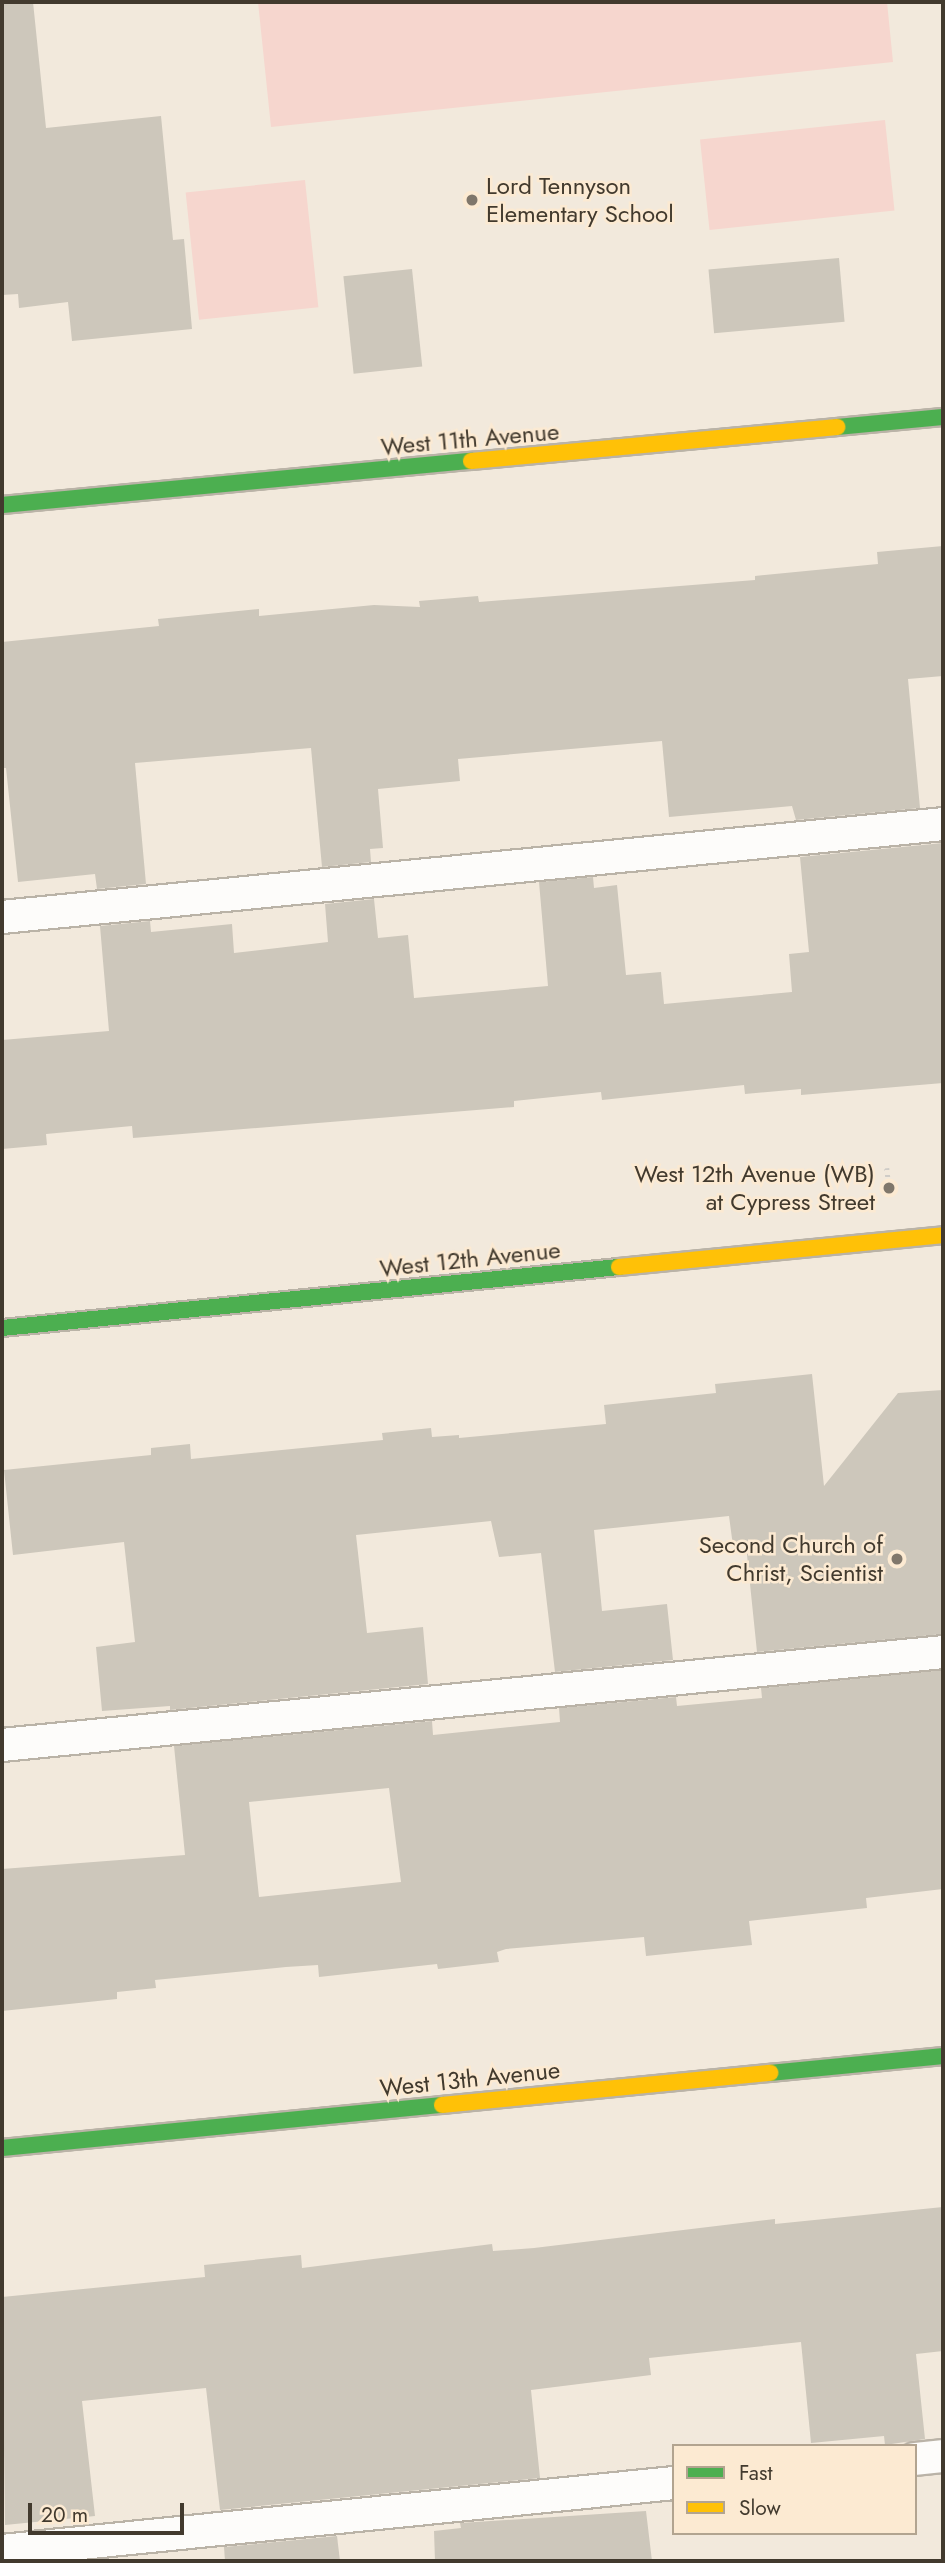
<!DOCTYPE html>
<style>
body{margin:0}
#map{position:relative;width:945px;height:2563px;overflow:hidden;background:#f2e9dc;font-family:Jost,sans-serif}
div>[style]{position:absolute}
.green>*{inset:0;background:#f6d6ce;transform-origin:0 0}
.building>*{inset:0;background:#cdc7bb;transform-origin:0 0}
.path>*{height:4.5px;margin-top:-2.25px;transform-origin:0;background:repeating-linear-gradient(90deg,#cfccc7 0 2px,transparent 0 7px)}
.roads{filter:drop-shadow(2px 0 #bab3a7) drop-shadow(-2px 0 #bab3a7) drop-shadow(0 2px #bab3a7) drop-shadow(0 -2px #bab3a7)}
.lane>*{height:32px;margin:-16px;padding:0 16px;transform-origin:16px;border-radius:16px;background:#fdfcfa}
.fast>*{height:16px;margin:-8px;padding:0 8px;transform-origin:8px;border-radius:8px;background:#4caf50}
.slow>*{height:16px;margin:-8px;padding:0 8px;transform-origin:8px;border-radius:8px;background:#ffc107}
.dots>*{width:19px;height:19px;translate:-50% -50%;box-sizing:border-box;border:4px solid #fcead2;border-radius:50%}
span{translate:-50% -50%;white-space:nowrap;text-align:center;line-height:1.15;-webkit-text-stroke:5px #fcead2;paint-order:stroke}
.poi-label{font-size:24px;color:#423a2e}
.left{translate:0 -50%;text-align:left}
.right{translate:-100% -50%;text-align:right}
.street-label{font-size:24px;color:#423a2e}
.frame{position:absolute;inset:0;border:4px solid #423a2e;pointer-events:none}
.legend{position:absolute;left:672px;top:2444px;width:245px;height:91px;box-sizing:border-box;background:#fcead2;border:2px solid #b2a490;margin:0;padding:9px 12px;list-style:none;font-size:21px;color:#423a2e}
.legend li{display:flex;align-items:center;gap:14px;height:35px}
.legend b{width:35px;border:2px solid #b2a490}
.scale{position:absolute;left:28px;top:2503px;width:156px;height:32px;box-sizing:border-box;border:4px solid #423a2e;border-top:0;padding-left:9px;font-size:21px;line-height:24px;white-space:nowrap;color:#423a2e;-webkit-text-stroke:5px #fcead2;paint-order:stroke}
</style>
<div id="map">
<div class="green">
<i style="clip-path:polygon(258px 2px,887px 2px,893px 62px,271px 127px)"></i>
<i style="left:885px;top:120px;width:91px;height:186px;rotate:84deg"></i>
<i style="left:305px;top:180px;width:128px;height:120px;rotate:84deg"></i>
</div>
<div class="building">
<i style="clip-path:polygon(2px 2px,33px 2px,46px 128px,161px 116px,173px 240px,184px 239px,192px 329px,72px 341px,68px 302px,19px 308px,18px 294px,2px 295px)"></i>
<i style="left:839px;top:258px;width:64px;height:131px;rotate:85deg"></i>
<i style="left:412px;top:269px;width:98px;height:69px;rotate:84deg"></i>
<i style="clip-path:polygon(943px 546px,943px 676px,908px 679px,920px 808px,796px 820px,792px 806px,669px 817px,662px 741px,458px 759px,460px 781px,378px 789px,383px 848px,370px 849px,371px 862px,322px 867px,311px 748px,135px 763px,146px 884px,97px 889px,95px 874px,18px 882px,6px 768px,2px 768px,2px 642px,159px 626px,158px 619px,259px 609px,259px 616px,374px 605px,420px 607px,419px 601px,478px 596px,479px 602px,755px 580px,755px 576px,878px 564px,877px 552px)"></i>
<i style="clip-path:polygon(943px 843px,943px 1083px,801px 1095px,801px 1089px,745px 1094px,744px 1085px,602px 1100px,601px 1092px,514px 1101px,514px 1107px,133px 1138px,132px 1126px,46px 1134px,47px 1145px,2px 1149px,2px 1040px,109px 1031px,100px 926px,150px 921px,151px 932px,232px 924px,234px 953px,328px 942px,325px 904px,374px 899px,378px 938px,408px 935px,414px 998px,548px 986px,539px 882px,593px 877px,594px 888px,617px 885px,626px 975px,661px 972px,664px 1004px,792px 992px,789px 954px,809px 952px,800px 857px)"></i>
<i style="clip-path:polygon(812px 1374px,824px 1486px,898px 1393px,943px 1390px,943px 1634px,757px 1652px,746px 1545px,733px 1546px,729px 1516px,594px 1530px,602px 1611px,667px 1604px,673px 1660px,555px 1672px,541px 1553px,499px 1557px,491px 1521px,356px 1535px,367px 1633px,423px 1627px,428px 1684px,170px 1710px,170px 1706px,102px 1711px,96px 1647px,135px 1642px,124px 1542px,13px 1555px,4px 1470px,151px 1455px,151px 1448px,190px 1444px,191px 1459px,383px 1440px,382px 1433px,431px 1428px,432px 1437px,459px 1435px,459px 1438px,606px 1424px,604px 1405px,716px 1393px,715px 1384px)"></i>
<i style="clip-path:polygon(evenodd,943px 1670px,943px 1889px,866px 1898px,867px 1908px,749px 1921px,752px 1945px,646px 1956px,644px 1937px,506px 1949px,497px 1952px,499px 1962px,438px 1969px,437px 1964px,319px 1977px,318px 1965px,286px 1967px,155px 1980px,156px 1988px,117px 1992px,117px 1999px,2px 2011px,2px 1869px,185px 1855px,174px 1746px,432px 1721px,433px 1735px,560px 1722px,559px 1708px,676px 1697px,677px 1706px,762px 1698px,761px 1688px,943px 1670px,389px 1788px,401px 1882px,259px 1897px,249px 1802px,389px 1788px)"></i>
<i style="clip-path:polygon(943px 2207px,943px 2351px,916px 2354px,925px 2439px,885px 2445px,884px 2436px,811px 2443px,801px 2342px,649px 2358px,651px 2375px,531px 2390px,540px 2478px,220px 2510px,206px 2388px,82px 2401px,95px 2516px,5px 2525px,2px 2297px,205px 2277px,204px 2265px,301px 2255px,302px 2268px,492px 2244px,493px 2251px,534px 2248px,775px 2219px,775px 2224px)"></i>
<i style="clip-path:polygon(646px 2511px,652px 2561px,435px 2561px,434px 2531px,461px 2528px,460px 2523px)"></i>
<i style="clip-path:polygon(337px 2536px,340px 2561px,225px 2561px,224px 2547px)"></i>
</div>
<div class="path">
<i style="left:887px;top:1168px;width:20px;rotate:84deg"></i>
</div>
<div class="roads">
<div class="lane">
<i style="left:2px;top:917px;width:946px;rotate:-5.64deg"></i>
<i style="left:2px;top:1745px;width:946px;rotate:-5.64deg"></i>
<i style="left:915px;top:2459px;width:28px;rotate:-6deg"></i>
<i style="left:2px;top:2551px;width:675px;rotate:-5.78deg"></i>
</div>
<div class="fast">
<i style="left:837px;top:427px;width:106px;rotate:-5.4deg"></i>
<i style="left:2px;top:505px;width:471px;rotate:-5.4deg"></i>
<i style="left:2px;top:1328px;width:620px;rotate:-5.65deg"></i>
<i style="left:770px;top:2073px;width:174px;rotate:-5.6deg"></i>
<i style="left:2px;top:2148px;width:442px;rotate:-5.6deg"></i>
</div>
<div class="slow">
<i style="left:471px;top:461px;width:368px;rotate:-5.3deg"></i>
<i style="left:619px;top:1267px;width:326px;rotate:-5.6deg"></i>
<i style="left:442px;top:2105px;width:330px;rotate:-5.6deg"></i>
</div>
</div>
<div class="dots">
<i style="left:472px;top:200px;background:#80776b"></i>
<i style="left:889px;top:1188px;background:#80776b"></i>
<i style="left:897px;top:1559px;background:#80776b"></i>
</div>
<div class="poi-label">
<span class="left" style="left:486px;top:200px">Lord Tennyson<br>Elementary School</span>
<span class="right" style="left:875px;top:1188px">West 12th Avenue (WB)<br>at Cypress Street</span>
<span class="right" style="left:883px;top:1559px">Second Church of<br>Christ, Scientist</span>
</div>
<div class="street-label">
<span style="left:470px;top:439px;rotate:-5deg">West 11th Avenue</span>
<span style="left:470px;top:1259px;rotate:-6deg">West 12th Avenue</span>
<span style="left:470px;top:2079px;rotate:-6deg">West 13th Avenue</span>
</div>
<div class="frame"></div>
<ul class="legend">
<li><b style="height:9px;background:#4caf50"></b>Fast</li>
<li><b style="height:9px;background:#ffc107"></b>Slow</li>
</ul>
<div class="scale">20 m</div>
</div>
